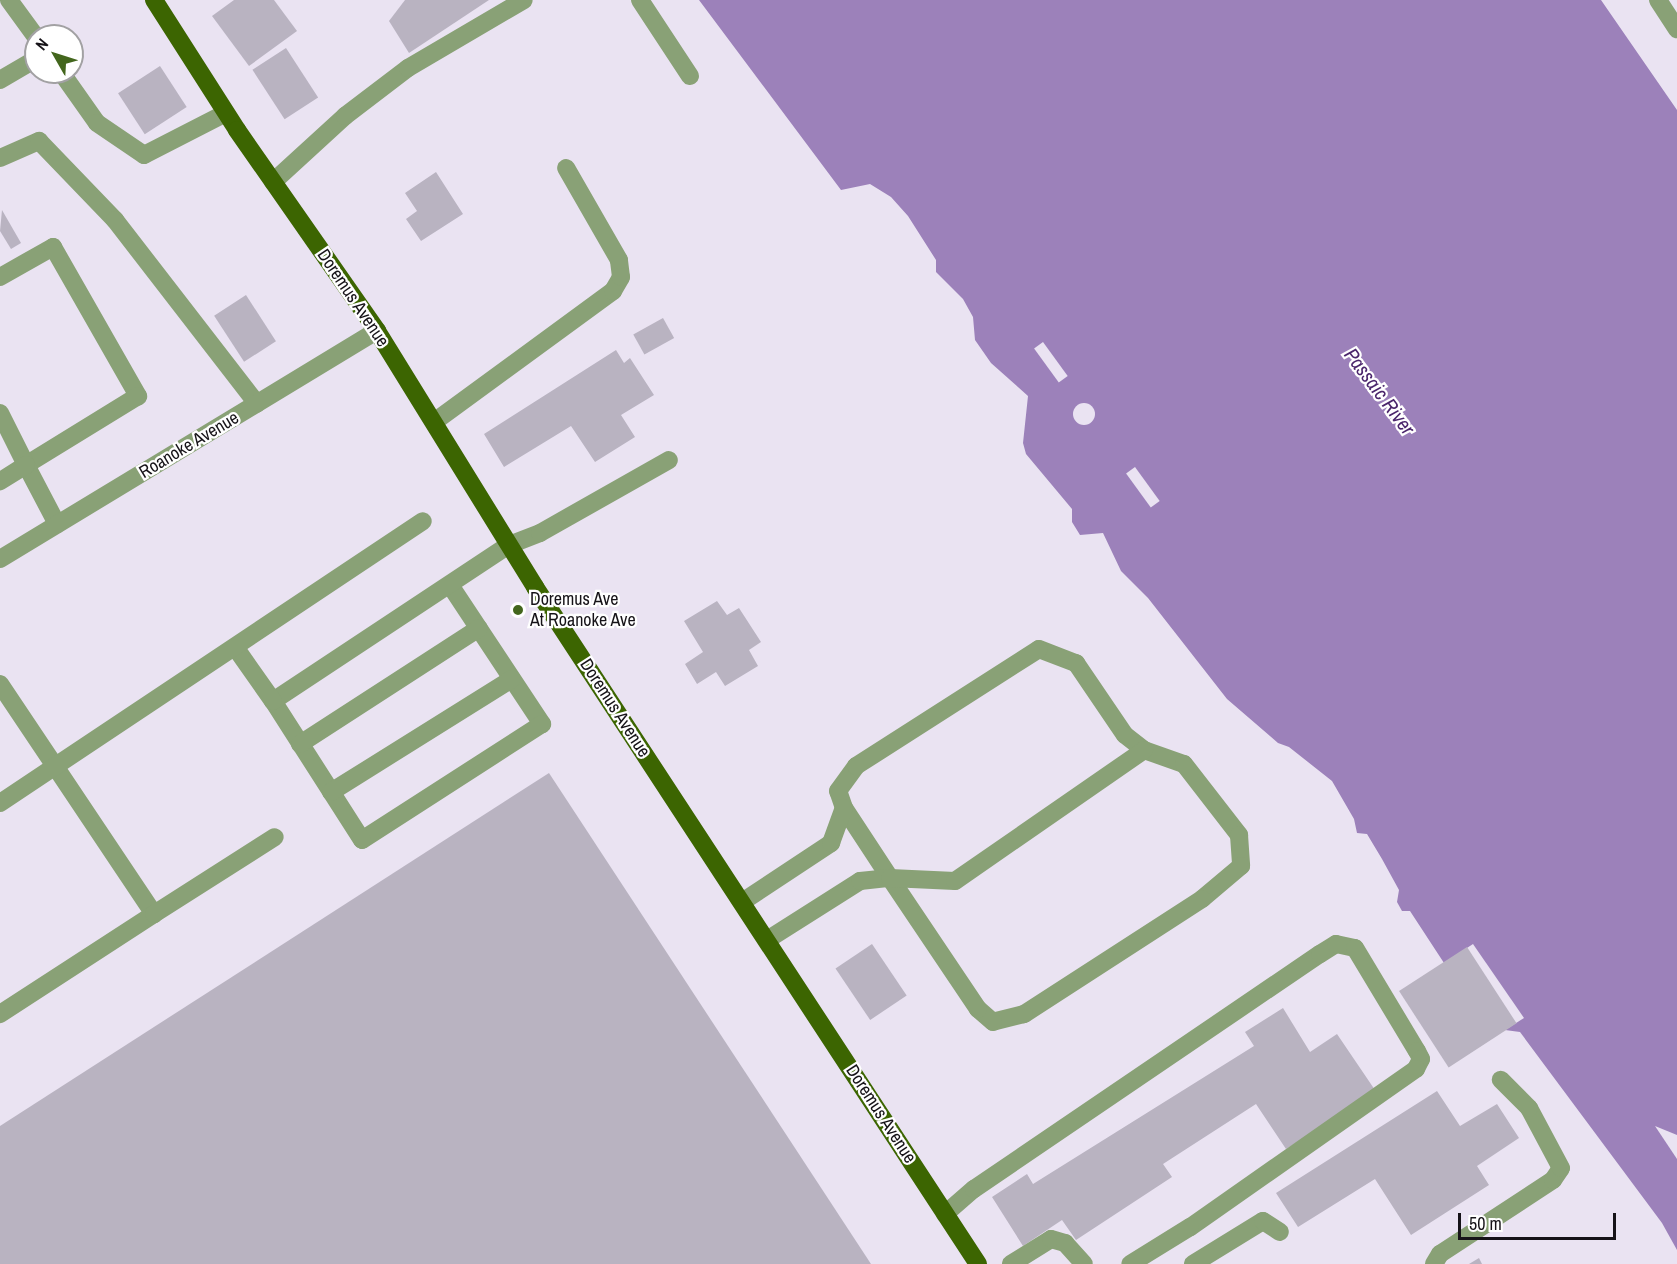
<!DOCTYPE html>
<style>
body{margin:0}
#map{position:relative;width:1677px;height:1264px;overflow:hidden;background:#eae3f2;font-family:"Archivo Narrow",sans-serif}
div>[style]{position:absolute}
.water>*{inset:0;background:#9c81ba}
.pier>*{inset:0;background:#eae3f2;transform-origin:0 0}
.round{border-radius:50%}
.building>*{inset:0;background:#b9b3c1;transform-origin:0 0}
.minor>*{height:18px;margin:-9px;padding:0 9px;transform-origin:9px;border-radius:9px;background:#89a176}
.major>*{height:18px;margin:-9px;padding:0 9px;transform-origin:9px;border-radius:9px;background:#3c6501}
.dots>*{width:16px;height:16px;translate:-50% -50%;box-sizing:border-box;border:3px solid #fff;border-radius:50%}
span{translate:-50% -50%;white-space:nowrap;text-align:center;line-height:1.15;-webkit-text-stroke:4.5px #fff;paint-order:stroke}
.street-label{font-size:18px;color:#161318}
.poi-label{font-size:18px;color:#161318}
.left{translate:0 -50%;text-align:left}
.water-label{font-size:20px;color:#4b266c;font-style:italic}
.north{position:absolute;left:24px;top:24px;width:60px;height:60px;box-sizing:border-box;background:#fff;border:2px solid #a2a1a3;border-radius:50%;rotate:309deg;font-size:16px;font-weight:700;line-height:24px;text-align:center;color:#161318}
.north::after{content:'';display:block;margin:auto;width:21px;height:27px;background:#43661d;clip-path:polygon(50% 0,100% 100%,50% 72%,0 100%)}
.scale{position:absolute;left:1458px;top:1213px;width:158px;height:27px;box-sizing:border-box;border:3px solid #161318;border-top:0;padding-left:8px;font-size:18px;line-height:21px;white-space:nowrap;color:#161318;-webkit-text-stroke:4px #fff;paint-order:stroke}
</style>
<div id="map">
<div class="water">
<i style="clip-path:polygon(699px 0,1601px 0,1677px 110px,1677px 1250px,1662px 1223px,1520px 1032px,1505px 1030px,1444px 963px,1410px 911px,1402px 911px,1397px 902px,1399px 890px,1382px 859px,1367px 834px,1357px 833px,1354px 819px,1332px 781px,1289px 747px,1278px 743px,1227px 699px,1148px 598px,1121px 571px,1103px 533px,1080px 535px,1072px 522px,1072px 509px,1026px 454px,1023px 443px,1028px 396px,991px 363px,975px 340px,973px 317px,963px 299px,936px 272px,936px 260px,908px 216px,891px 197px,870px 184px,841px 190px)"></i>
</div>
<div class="pier">
<i style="left:1043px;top:342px;width:42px;height:11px;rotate:54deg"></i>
<i class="round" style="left:1073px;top:403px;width:22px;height:22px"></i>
<i style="left:1135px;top:467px;width:42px;height:11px;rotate:54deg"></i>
<i style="clip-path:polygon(1473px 944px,1524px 1018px,1505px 1030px,1444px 963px)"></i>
<i style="clip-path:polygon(1655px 1126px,1677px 1135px,1677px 1159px)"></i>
</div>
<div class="building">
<i style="clip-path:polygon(234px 0,274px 0,297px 31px,249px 66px,212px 16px)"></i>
<i style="clip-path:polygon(405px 0,489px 0,409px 53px,389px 21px)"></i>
<i style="left:286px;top:48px;width:59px;height:40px;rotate:57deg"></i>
<i style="left:160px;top:66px;width:49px;height:50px;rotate:57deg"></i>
<i style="clip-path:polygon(436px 172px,463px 214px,421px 241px,406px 219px,417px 211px,405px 193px)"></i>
<i style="clip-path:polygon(2px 210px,21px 243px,11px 249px,0 231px)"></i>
<i style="left:246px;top:295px;width:55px;height:38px;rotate:57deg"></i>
<i style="left:663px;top:318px;width:23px;height:34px;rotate:61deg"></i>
<i style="clip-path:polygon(616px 350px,624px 363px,630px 358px,654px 395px,621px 415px,635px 437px,595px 462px,571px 426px,504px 467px,484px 434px)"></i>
<i style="clip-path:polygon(717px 601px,727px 615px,739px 608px,761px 642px,749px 650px,758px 666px,725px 686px,716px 672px,697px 684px,685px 664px,703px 652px,684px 621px)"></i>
<i style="clip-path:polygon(549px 773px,871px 1264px,0 1264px,0 1126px)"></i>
<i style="left:872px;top:944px;width:62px;height:44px;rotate:56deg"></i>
<i style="left:1467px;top:947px;width:91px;height:81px;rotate:57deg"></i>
<i style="clip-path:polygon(1283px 1008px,1310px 1052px,1337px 1034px,1377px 1093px,1286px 1149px,1256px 1104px,1163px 1164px,1172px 1177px,1076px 1240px,1062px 1220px,1023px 1246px,992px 1197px,1027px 1174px,1033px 1184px,1254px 1046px,1245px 1032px)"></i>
<i style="clip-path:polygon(1437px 1091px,1460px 1126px,1497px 1104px,1519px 1138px,1477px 1166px,1489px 1185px,1411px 1235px,1375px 1179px,1298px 1227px,1276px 1193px)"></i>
<i style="clip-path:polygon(1479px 1258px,1482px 1264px,1469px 1264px)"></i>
</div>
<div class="minor">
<i style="left:9px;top:0;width:46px;rotate:53.9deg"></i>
<i style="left:640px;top:0;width:91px;rotate:56.7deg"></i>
<i style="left:1658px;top:0;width:35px;rotate:57deg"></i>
<i style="left:61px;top:72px;width:62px;rotate:54.8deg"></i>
<i style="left:97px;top:123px;width:57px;rotate:34.2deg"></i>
<i style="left:144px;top:155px;width:92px;rotate:-27.1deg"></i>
<i style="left:0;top:80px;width:42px;rotate:-30.3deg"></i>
<i style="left:0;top:158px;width:43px;rotate:-23.6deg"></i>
<i style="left:39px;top:141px;width:110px;rotate:46.1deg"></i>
<i style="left:115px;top:220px;width:232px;rotate:52.3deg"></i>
<i style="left:273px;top:182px;width:98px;rotate:-42.5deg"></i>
<i style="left:345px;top:116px;width:79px;rotate:-37.3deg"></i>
<i style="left:408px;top:68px;width:134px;rotate:-30.4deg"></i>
<i style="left:0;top:277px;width:61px;rotate:-29.5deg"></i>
<i style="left:53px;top:247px;width:172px;rotate:60.3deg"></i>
<i style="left:138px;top:396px;width:132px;rotate:148.4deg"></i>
<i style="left:26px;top:465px;width:67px;rotate:62.3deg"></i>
<i style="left:0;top:413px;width:58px;rotate:63.4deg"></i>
<i style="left:26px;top:465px;width:31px;rotate:148deg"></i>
<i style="left:434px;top:422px;width:222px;rotate:-36.2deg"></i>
<i style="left:613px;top:291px;width:16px;rotate:-60deg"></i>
<i style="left:621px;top:277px;width:17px;rotate:-97deg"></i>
<i style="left:619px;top:260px;width:106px;rotate:-119.9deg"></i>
<i style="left:0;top:559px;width:441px;rotate:-31.2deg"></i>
<i style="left:450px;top:585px;width:167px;rotate:56.5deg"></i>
<i style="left:542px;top:724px;width:214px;rotate:147.2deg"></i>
<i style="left:362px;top:840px;width:165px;rotate:-122.6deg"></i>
<i style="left:273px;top:701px;width:283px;rotate:-33.5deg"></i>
<i style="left:509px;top:545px;width:33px;rotate:-21deg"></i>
<i style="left:540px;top:533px;width:148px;rotate:-29.5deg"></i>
<i style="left:235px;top:647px;width:66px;rotate:54.9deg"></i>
<i style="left:1039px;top:649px;width:40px;rotate:21deg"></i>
<i style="left:1076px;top:663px;width:87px;rotate:55.8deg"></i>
<i style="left:1125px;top:735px;width:24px;rotate:38deg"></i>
<i style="left:1144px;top:750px;width:42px;rotate:19.3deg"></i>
<i style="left:1184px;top:764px;width:90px;rotate:52.2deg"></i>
<i style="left:1239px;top:835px;width:31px;rotate:86deg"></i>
<i style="left:1241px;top:866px;width:51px;rotate:139.8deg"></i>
<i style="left:1202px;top:899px;width:212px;rotate:147.1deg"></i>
<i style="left:1024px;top:1014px;width:32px;rotate:166deg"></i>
<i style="left:993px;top:1022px;width:20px;rotate:-139deg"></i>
<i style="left:978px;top:1009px;width:158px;rotate:-123.9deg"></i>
<i style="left:890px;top:878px;width:84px;rotate:-123.3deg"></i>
<i style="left:844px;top:808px;width:18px;rotate:-109deg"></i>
<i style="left:838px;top:791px;width:31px;rotate:-54deg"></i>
<i style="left:856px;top:766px;width:217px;rotate:-32.6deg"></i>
<i style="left:0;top:684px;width:277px;rotate:56.2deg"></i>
<i style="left:154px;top:914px;width:184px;rotate:147deg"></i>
<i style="left:300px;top:744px;width:213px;rotate:-32.9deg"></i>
<i style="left:331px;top:792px;width:213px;rotate:-32deg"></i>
<i style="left:0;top:803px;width:508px;rotate:-33.69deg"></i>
<i style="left:742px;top:902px;width:107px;rotate:-33.5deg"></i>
<i style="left:831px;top:843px;width:37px;rotate:-70deg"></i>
<i style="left:154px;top:914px;width:143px;rotate:-32.5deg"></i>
<i style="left:767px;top:940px;width:110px;rotate:-32.4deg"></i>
<i style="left:860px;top:881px;width:30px;rotate:-6deg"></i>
<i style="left:890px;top:878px;width:65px;rotate:2.6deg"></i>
<i style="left:955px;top:881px;width:230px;rotate:-34.7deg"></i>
<i style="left:945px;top:1214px;width:38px;rotate:-41deg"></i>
<i style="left:974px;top:1189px;width:418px;rotate:-34.2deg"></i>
<i style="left:1320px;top:954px;width:19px;rotate:-32deg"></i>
<i style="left:1336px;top:944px;width:19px;rotate:12deg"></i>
<i style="left:1355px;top:948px;width:120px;rotate:59deg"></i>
<i style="left:1417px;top:1051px;width:9px;rotate:63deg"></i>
<i style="left:1421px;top:1059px;width:11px;rotate:117deg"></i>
<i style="left:1416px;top:1069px;width:276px;rotate:145deg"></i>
<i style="left:1190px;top:1227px;width:70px;rotate:148.3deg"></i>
<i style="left:1011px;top:1264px;width:47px;rotate:-32deg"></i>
<i style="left:1051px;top:1239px;width:15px;rotate:16deg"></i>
<i style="left:1065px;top:1243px;width:28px;rotate:48deg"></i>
<i style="left:1193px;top:1264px;width:82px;rotate:-31.6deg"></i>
<i style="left:1263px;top:1221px;width:20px;rotate:33deg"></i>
<i style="left:1434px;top:1264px;width:12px;rotate:-59deg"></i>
<i style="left:1440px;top:1254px;width:135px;rotate:-33.2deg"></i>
<i style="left:1553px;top:1180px;width:14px;rotate:-56deg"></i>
<i style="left:1561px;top:1168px;width:68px;rotate:-118.1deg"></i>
<i style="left:1529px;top:1108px;width:40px;rotate:-135deg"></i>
</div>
<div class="major">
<i style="left:154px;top:0;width:154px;rotate:57.4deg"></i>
<i style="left:237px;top:130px;width:245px;rotate:55.1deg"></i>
<i style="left:377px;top:331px;width:301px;rotate:58.3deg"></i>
<i style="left:535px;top:587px;width:809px;rotate:56.8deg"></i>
</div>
<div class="dots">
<i style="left:518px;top:610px;background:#43661d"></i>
</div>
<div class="street-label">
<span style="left:353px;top:298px;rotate:56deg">Doremus Avenue</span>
<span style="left:189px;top:445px;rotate:-31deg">Roanoke Avenue</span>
<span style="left:615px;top:708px;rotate:57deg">Doremus Avenue</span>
<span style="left:881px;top:1114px;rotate:57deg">Doremus Avenue</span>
</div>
<div class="poi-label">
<span class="left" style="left:530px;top:610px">Doremus Ave<br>At Roanoke Ave</span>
</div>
<div class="water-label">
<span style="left:1380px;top:391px;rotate:53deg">Passaic River</span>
</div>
<div class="north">N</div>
<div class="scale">50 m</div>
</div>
